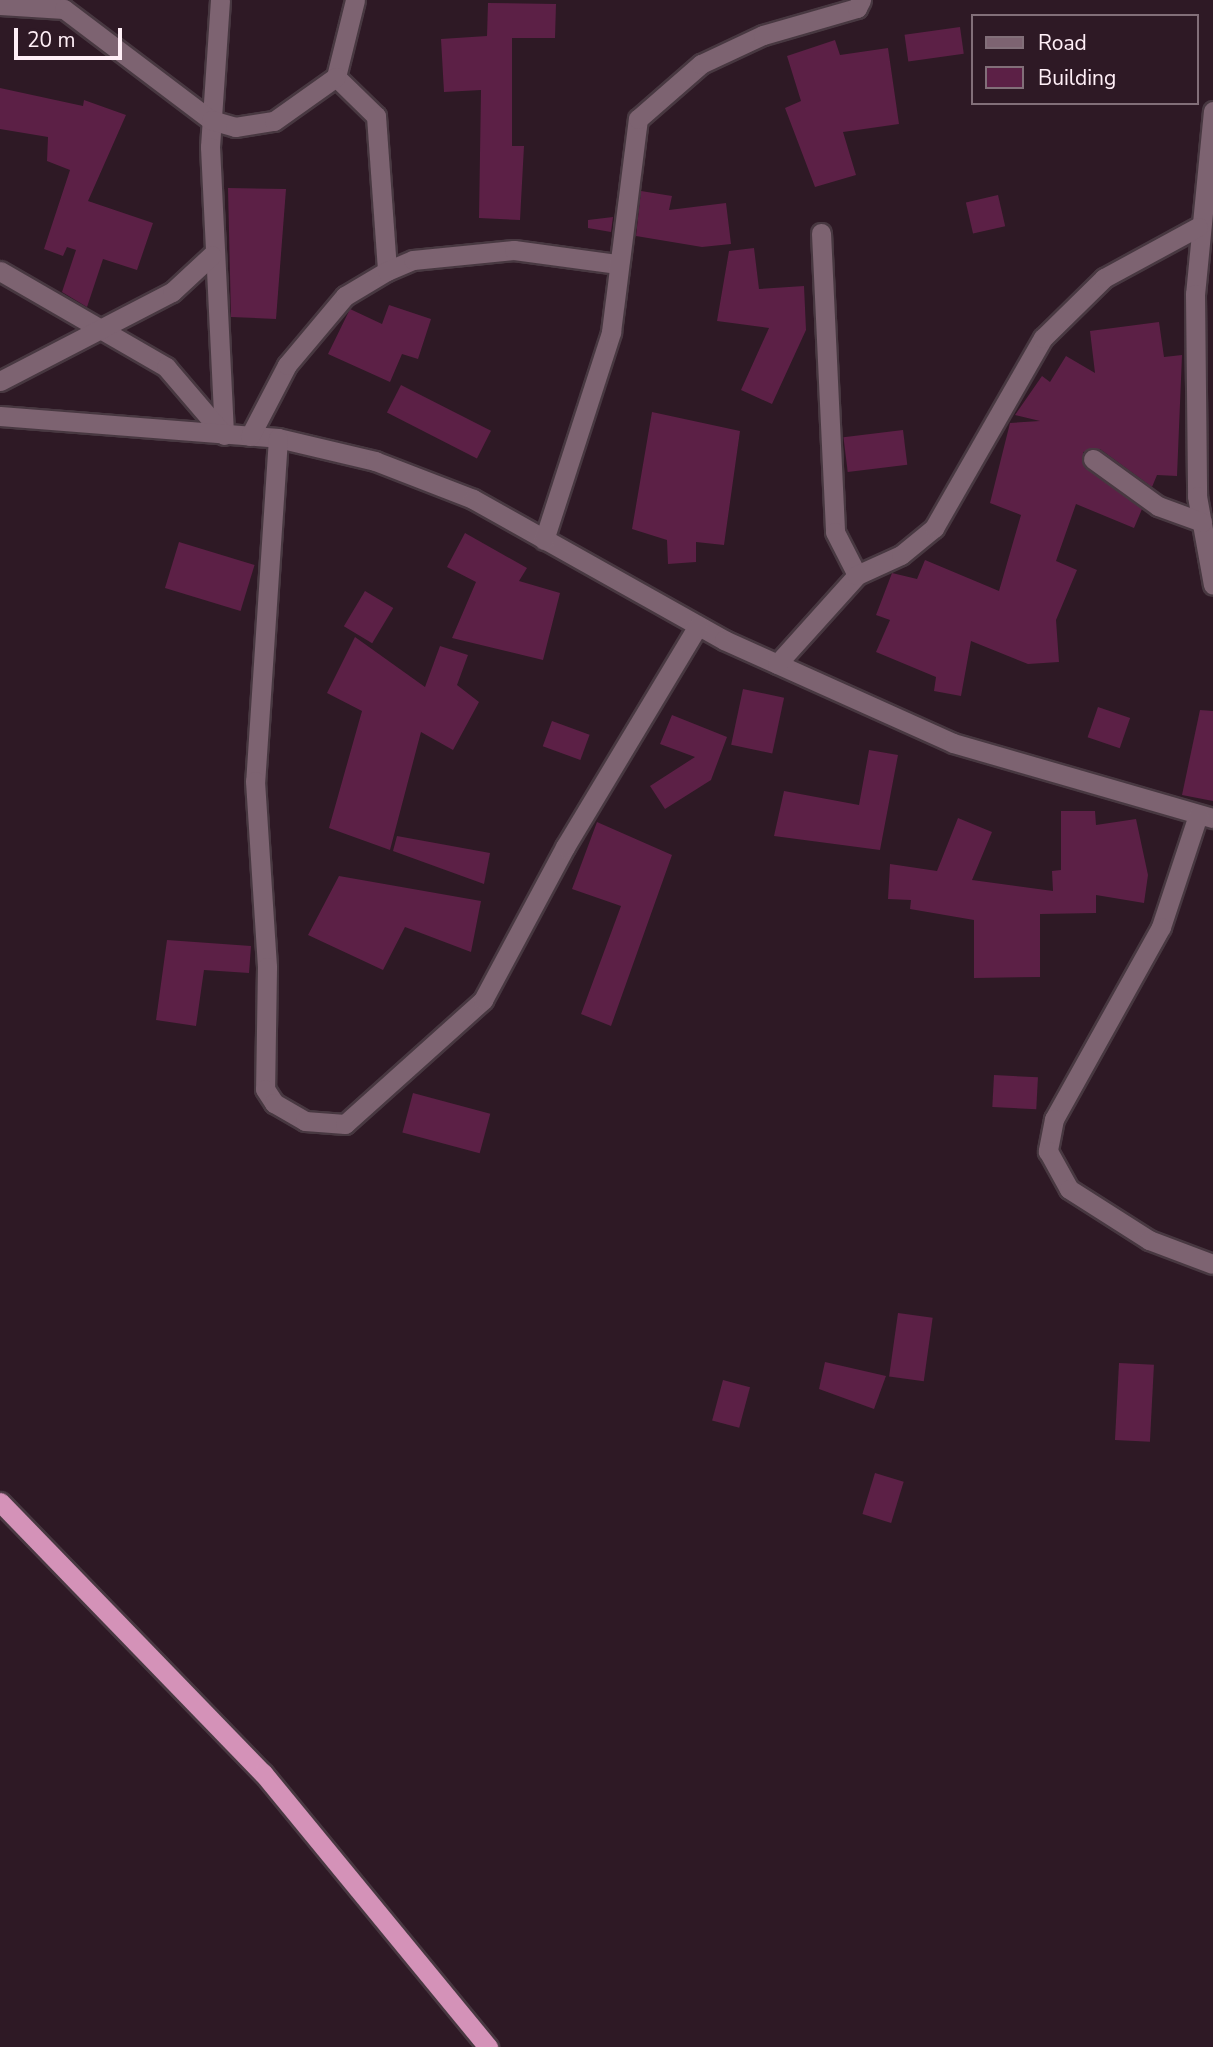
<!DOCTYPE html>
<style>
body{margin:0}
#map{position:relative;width:1213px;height:2047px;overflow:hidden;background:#2e1925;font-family:"Nunito Sans",sans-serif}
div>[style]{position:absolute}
.building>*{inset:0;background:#5c2046;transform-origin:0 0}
.roads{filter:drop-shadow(2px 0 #483841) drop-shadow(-2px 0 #483841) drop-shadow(0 2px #483841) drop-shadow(0 -2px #483841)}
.minor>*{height:19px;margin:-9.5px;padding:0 9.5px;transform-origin:9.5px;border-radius:9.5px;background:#7d6371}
.trunk>*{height:19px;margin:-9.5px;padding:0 9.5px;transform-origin:9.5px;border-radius:9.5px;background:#d492b8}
span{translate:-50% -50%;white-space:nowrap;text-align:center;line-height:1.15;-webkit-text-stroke:7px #2e1925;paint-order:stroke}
.legend{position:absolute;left:971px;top:14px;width:228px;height:91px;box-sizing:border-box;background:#2e1925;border:2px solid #826f79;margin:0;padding:9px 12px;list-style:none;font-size:21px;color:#ffeff7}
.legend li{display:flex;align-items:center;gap:14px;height:35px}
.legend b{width:35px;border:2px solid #826f79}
.scale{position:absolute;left:14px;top:28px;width:108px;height:32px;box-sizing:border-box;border:4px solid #ffeff7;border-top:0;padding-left:9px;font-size:21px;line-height:24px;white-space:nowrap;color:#ffeff7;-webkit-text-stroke:5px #2e1925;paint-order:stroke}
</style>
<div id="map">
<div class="building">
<i style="clip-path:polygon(488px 3px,556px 4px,555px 38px,512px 38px,512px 146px,524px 146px,520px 220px,479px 218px,481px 90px,444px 92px,441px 39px,487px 36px)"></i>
<i style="left:960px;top:27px;width:27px;height:56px;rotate:82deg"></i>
<i style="clip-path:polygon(835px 40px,840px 55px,888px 48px,899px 124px,843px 132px,856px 175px,815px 187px,785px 108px,801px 101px,787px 56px)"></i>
<i style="clip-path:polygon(0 88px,83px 106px,84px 100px,126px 115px,88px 201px,153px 223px,137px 270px,103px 259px,87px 307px,62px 292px,76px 250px,67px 247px,63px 256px,44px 249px,70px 170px,47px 161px,48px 137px,0 129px)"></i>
<i style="clip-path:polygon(228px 188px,286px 189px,276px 319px,231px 317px)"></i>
<i style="clip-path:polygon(641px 191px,672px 196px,669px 210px,726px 203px,731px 244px,702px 247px,636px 236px)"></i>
<i style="left:998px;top:195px;width:32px;height:33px;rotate:77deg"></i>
<i style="clip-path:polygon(613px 217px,611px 232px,588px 228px,588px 220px)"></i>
<i style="clip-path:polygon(754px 248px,759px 289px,804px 286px,806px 330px,772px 404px,741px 390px,769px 328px,717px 321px,729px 251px)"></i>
<i style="clip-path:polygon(389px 305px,431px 319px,418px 359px,402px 354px,390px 382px,328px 354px,350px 309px,382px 324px)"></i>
<i style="clip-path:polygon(1159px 322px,1164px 357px,1182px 355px,1177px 476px,1157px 475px,1152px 487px,1100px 449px,1083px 452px,1085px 468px,1142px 509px,1134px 528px,1076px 504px,1056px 561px,1077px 570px,1056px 620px,1059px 662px,1028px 664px,971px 641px,961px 696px,934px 691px,936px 677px,876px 652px,890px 620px,876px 615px,892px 573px,917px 579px,925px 560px,999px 591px,1021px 515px,990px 503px,1010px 423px,1040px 421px,1015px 415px,1042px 376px,1050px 382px,1066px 356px,1095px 373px,1090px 331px)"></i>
<i style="left:401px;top:385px;width:101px;height:31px;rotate:27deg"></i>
<i style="clip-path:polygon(652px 412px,740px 431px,724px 545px,696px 542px,696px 562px,668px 564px,667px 540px,632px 529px)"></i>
<i style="left:903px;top:430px;width:35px;height:60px;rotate:83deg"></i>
<i style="clip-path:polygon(465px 533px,527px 568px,519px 581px,560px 593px,543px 660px,452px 638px,476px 582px,447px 567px)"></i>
<i style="left:179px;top:542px;width:79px;height:48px;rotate:17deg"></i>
<i style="left:365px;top:591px;width:33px;height:41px;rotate:31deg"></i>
<i style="clip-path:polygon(355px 637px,425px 687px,440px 646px,468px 655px,457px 685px,479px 702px,453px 750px,421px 732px,390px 850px,329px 828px,362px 711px,327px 693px)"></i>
<i style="left:743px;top:689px;width:42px;height:57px;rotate:12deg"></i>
<i style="left:1098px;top:707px;width:34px;height:32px;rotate:19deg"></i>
<i style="clip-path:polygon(1200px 710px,1213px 711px,1213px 801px,1182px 795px)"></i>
<i style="clip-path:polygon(672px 715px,727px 737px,711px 780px,665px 809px,650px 786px,695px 757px,660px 744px)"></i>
<i style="left:552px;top:721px;width:40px;height:27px;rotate:20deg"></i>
<i style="clip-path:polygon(869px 750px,898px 755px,880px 850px,774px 836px,784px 791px,859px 805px)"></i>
<i style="clip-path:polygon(1061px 811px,1095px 811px,1096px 825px,1136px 819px,1148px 875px,1144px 903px,1096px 895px,1096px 913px,1040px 914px,1040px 977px,974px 978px,974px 920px,910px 909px,911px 900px,888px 899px,890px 864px,937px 871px,958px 818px,992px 832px,972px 880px,1053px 891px,1052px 871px,1061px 870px)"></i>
<i style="clip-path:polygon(597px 822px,672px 855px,611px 1026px,581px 1014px,621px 906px,572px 889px)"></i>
<i style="clip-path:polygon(397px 836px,490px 853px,484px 884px,393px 851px)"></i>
<i style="clip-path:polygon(339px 876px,481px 901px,471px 952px,405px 927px,383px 970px,308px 935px)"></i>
<i style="clip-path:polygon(167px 940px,251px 946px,249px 973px,204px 970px,196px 1026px,156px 1020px)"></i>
<i style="left:994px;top:1075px;width:44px;height:32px;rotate:3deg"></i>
<i style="left:413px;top:1093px;width:80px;height:41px;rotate:15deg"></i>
<i style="left:898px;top:1313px;width:35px;height:64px;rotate:8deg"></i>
<i style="clip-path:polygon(825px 1362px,886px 1376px,874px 1409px,819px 1389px)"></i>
<i style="left:1119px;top:1363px;width:35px;height:77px;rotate:3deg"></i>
<i style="left:723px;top:1380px;width:28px;height:42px;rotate:15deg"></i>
<i style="left:875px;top:1473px;width:30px;height:43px;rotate:17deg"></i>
</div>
<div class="roads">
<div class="minor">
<i style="left:220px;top:0;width:147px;rotate:93.9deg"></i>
<i style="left:210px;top:147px;width:288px;rotate:87.2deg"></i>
<i style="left:355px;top:0;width:79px;rotate:103.9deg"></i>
<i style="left:336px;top:77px;width:56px;rotate:44.3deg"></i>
<i style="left:376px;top:116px;width:155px;rotate:85.9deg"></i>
<i style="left:0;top:5px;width:64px;rotate:3.6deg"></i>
<i style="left:64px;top:9px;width:184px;rotate:37.1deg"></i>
<i style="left:211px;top:120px;width:25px;rotate:16deg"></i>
<i style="left:235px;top:127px;width:39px;rotate:-9deg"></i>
<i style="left:274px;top:121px;width:76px;rotate:-35.4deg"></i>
<i style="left:1213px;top:111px;width:184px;rotate:95.6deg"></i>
<i style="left:1195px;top:294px;width:202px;rotate:89.4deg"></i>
<i style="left:1197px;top:496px;width:90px;rotate:79.8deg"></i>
<i style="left:821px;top:233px;width:299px;rotate:87.3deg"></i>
<i style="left:835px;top:532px;width:48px;rotate:62.9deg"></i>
<i style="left:0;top:271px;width:192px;rotate:30deg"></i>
<i style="left:166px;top:367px;width:89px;rotate:49.5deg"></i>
<i style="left:0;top:381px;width:194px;rotate:-27.4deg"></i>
<i style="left:172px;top:292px;width:54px;rotate:-42.8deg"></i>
<i style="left:0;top:416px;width:279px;rotate:4.5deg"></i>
<i style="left:278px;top:438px;width:100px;rotate:13.3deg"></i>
<i style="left:375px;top:461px;width:105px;rotate:21.2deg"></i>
<i style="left:473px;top:499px;width:288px;rotate:29.3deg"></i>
<i style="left:724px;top:640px;width:251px;rotate:24.2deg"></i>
<i style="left:953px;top:743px;width:271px;rotate:16.1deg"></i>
<i style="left:250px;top:436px;width:80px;rotate:-62.5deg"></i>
<i style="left:287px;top:365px;width:90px;rotate:-50deg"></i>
<i style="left:345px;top:296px;width:49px;rotate:-30.8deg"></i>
<i style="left:387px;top:271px;width:28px;rotate:-23deg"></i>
<i style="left:413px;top:260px;width:101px;rotate:-5.7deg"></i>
<i style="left:514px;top:250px;width:105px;rotate:7.7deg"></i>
<i style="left:278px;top:438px;width:344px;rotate:93.8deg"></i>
<i style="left:255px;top:781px;width:186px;rotate:86.3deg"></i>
<i style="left:267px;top:967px;width:122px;rotate:90.9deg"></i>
<i style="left:265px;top:1089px;width:17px;rotate:57deg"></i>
<i style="left:274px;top:1103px;width:36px;rotate:30deg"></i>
<i style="left:305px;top:1121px;width:40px;rotate:4.3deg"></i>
<i style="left:345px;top:1124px;width:186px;rotate:-41.9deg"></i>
<i style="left:483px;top:1000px;width:174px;rotate:-61.8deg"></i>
<i style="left:565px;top:847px;width:258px;rotate:-59deg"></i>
<i style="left:1093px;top:459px;width:80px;rotate:35.9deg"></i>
<i style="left:1158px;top:506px;width:47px;rotate:20deg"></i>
<i style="left:544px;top:540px;width:219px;rotate:-72.1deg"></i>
<i style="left:611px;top:332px;width:215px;rotate:-82.8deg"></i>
<i style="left:638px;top:119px;width:84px;rotate:-41.1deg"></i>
<i style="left:701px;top:64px;width:68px;rotate:-25.1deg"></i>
<i style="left:763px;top:35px;width:98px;rotate:-16deg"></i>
<i style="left:857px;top:8px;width:9px;rotate:-63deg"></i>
<i style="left:777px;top:664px;width:120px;rotate:-48deg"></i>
<i style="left:857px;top:575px;width:48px;rotate:-24.4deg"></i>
<i style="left:901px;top:555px;width:43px;rotate:-39.3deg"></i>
<i style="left:934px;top:528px;width:219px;rotate:-60.2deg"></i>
<i style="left:1043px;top:338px;width:86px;rotate:-44.5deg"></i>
<i style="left:1104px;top:278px;width:107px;rotate:-28.5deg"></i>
<i style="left:1198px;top:815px;width:118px;rotate:108.3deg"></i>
<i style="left:1161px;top:927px;width:220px;rotate:119.1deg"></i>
<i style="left:1054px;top:1119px;width:33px;rotate:101deg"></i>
<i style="left:1048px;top:1151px;width:43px;rotate:61.1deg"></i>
<i style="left:1069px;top:1189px;width:95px;rotate:32.5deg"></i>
<i style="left:1149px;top:1240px;width:68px;rotate:20.6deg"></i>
</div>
<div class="trunk">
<i style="left:0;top:1502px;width:378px;rotate:45.9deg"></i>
<i style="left:263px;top:1773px;width:355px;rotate:50.6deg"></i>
</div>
</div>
<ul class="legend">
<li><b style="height:9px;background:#7d6371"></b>Road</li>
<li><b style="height:19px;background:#5c2046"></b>Building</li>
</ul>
<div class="scale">20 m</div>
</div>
